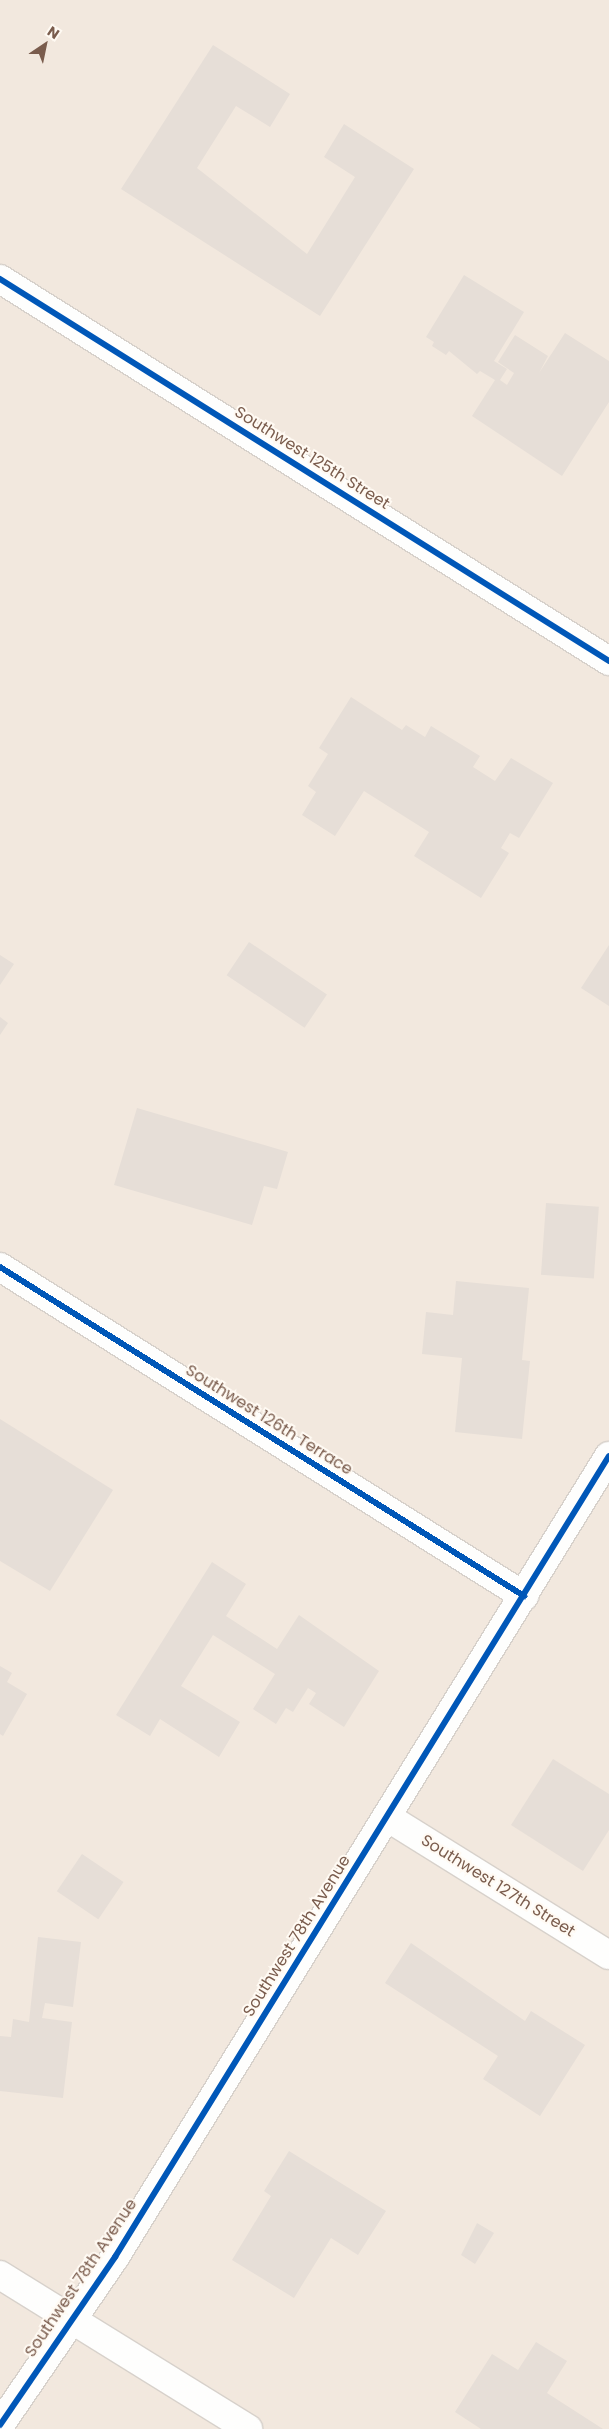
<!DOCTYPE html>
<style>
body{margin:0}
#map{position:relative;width:609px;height:2429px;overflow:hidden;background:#f9f5f0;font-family:Poppins,sans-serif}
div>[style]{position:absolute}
.residential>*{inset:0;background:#f2e8de;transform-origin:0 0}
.building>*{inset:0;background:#e6ded7;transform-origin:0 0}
.roads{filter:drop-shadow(1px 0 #d7d1cb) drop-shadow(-1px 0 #d7d1cb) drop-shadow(0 1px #d7d1cb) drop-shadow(0 -1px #d7d1cb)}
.minor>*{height:28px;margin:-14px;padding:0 14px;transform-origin:14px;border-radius:14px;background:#fefefd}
.tertiary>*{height:28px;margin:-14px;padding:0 14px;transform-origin:14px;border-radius:14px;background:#fefefd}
.cycleway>*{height:6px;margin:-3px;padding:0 3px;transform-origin:3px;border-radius:3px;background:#0057b8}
span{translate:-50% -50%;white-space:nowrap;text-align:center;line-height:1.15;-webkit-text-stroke:4px #fffaf3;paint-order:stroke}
.street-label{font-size:16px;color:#7a5c4d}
.north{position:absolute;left:20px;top:20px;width:50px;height:50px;-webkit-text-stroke:4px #fffaf3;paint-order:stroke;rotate:34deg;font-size:14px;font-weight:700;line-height:20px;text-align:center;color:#7a5c4d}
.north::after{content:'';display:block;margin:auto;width:18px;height:22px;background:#7a5c4d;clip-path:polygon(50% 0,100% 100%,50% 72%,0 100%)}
</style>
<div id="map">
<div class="residential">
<i style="left:0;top:0;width:609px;height:2429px"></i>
</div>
<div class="building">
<i style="clip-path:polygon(213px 45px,290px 94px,270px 127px,236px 106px,197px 168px,307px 254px,355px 177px,324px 157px,344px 124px,414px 169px,320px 316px,121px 189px)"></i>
<i style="clip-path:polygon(464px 275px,524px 312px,494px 361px,507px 369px,500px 380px,507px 385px,514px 373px,498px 362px,515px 335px,548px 356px,539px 373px,565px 333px,609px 361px,609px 402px,562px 476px,472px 416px,495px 380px,480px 371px,477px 374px,449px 351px,446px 355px,432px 346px,434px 342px,426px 337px)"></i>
<i style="clip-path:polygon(351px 697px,402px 730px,406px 725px,425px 737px,431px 726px,480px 756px,473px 767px,495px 781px,511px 758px,553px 783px,519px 838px,510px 833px,501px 848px,509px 853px,481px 898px,414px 856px,429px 832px,364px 791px,335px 836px,302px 815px,316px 792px,308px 786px,328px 754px,319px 748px)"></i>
<i style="left:249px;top:942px;width:94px;height:40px;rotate:34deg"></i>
<i style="clip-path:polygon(609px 945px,609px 1006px,581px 988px)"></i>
<i style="clip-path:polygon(0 955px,14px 964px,0 985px)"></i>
<i style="clip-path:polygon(0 1017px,8px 1023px,0 1035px)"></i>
<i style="clip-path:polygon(137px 1108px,288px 1152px,277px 1189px,264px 1186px,252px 1225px,114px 1185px)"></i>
<i style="left:546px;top:1203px;width:53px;height:72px;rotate:4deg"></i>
<i style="clip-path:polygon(456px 1281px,529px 1288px,522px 1360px,530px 1361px,522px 1439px,455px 1432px,462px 1358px,422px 1354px,426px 1312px,453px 1315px)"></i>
<i style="clip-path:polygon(0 1419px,113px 1490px,50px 1591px,0 1561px)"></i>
<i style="clip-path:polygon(212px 1562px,246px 1584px,226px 1616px,277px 1649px,299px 1615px,379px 1671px,344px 1727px,309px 1704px,316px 1693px,308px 1688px,293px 1712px,286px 1708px,276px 1724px,253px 1709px,275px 1674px,213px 1635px,181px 1686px,240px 1722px,219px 1757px,160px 1719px,150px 1736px,116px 1715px)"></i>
<i style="clip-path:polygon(0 1666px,12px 1673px,7px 1682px,27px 1694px,3px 1736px,0 1734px)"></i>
<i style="clip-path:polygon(553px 1759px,609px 1794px,609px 1830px,583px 1871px,511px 1825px)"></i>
<i style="left:82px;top:1854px;width:50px;height:45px;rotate:34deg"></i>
<i style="clip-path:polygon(38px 1937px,81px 1942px,73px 2007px,45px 2003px,42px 2018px,72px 2022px,63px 2098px,0 2091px,0 2036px,11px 2037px,13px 2019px,29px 2022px)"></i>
<i style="clip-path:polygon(411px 1943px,525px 2021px,531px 2011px,585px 2045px,540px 2116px,483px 2079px,498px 2056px,385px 1983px)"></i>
<i style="clip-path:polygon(289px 2151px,386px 2211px,358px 2255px,331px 2238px,294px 2298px,232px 2260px,271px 2196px,264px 2191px)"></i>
<i style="clip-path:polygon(477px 2223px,494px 2233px,475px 2264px,461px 2255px)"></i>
<i style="clip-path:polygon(536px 2342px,567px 2361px,547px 2393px,603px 2429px,481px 2429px,455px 2412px,492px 2354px,518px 2370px)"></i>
</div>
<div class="roads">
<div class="minor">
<i style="left:0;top:279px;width:719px;rotate:32.1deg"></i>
<i style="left:0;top:1267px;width:619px;rotate:32.12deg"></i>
<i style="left:387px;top:1817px;width:261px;rotate:31.9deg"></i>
<i style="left:0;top:2425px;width:204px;rotate:-55.6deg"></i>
<i style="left:115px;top:2257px;width:941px;rotate:-58.34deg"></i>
</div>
<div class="tertiary">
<i style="left:0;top:2275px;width:292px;rotate:31.8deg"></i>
</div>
</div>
<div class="cycleway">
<i style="left:0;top:279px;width:719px;rotate:32.1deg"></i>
<i style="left:0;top:1267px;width:619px;rotate:32.12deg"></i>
<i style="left:0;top:2425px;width:204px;rotate:-55.6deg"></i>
<i style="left:115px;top:2257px;width:941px;rotate:-58.34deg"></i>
</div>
<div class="street-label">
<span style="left:312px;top:458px;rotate:32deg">Southwest 125th Street</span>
<span style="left:269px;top:1420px;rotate:32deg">Southwest 126th Terrace</span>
<span style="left:498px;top:1886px;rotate:32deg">Southwest 127th Street</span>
<span style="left:297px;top:1936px;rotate:-58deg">Southwest 78th Avenue</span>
<span style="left:81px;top:2278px;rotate:-56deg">Southwest 78th Avenue</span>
</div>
<div class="north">N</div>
</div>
